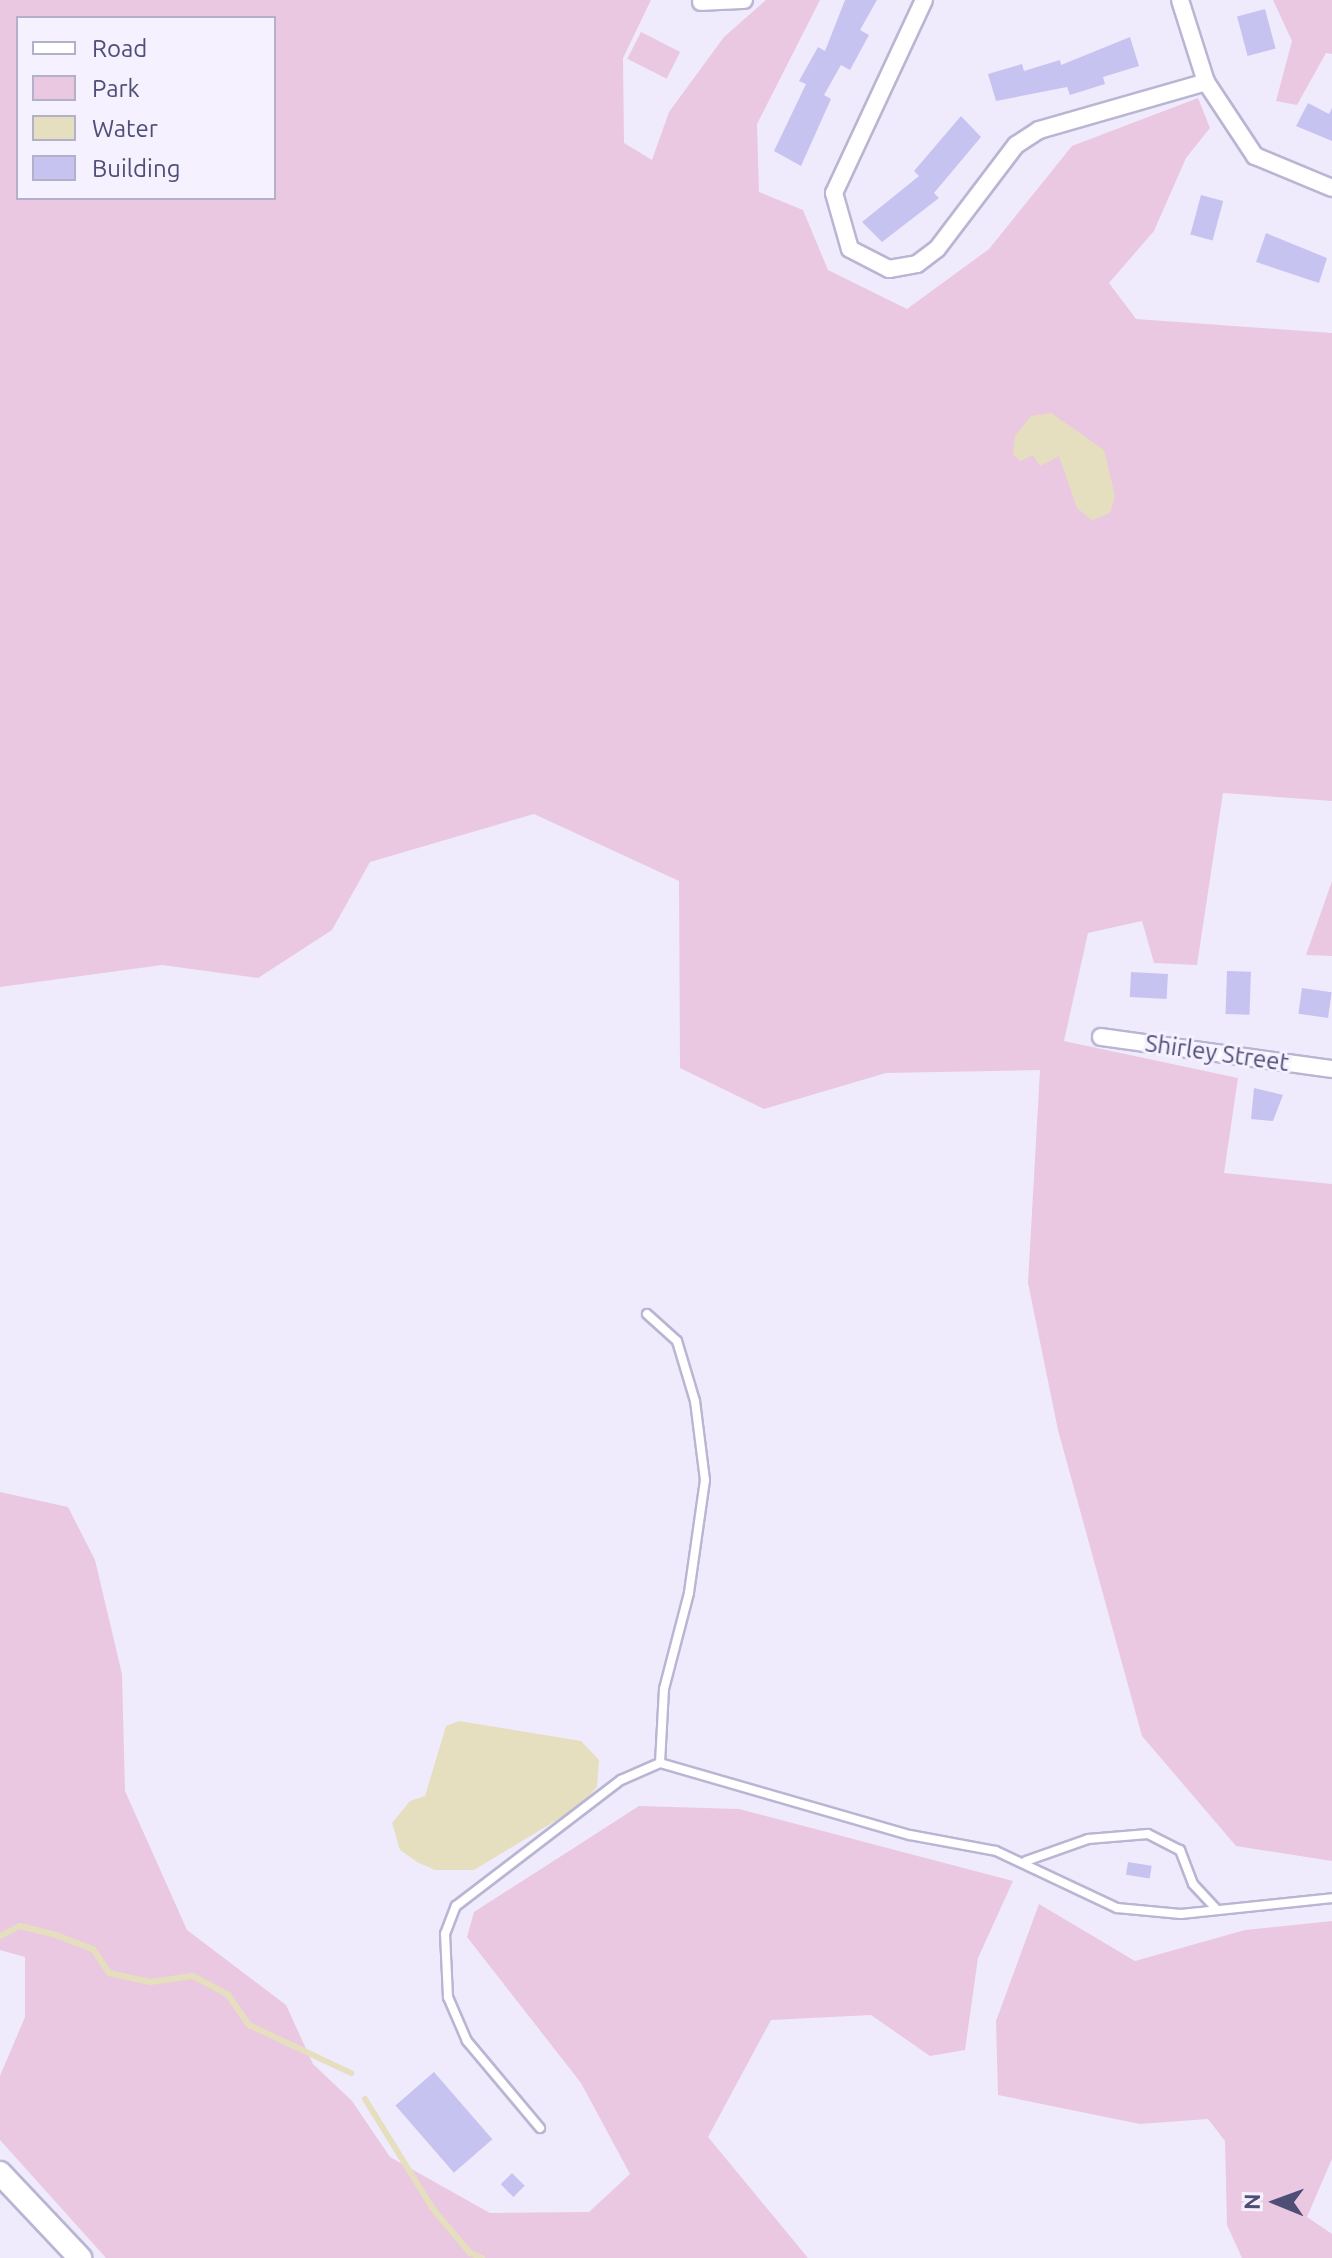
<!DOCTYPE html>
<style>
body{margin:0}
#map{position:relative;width:1332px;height:2258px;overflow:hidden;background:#f0ebfc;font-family:Ubuntu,sans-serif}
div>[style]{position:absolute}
.green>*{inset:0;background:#eac8e1;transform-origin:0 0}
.water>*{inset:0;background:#e6dfbf}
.stream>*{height:6px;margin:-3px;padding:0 3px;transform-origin:3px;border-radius:3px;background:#e6dfbf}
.building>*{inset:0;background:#c7c3f1;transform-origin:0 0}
.roads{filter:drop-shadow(2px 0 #b9b5d3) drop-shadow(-2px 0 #b9b5d3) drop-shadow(0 2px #b9b5d3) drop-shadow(0 -2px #b9b5d3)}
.lane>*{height:8px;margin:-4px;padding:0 4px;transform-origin:4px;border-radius:4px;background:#fff}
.street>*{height:16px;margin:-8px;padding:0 8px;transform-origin:8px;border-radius:8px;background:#fff}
.secondary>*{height:22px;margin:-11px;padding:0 11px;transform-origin:11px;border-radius:11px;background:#fff}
span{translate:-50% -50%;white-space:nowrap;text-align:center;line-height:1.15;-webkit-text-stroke:6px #f5f1ff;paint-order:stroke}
.street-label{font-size:24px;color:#4f4e77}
.legend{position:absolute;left:16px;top:16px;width:260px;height:184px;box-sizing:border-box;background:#f5f1ff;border:2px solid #b3b0c9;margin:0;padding:10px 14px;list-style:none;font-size:24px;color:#4f4e77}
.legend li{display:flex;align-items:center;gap:16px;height:40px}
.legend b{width:40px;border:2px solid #b3b0c9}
.north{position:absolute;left:1236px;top:2162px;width:80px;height:80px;-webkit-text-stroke:6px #f5f1ff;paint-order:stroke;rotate:271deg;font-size:22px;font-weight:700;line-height:32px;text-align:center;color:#4f4e77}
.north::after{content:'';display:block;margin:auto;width:28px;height:36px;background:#4f4e77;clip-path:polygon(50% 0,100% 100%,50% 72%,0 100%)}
</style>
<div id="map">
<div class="green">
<i style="clip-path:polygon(evenodd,0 0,651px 0,623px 58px,624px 143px,652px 160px,669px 112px,724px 37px,766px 0,820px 0,757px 124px,759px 192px,803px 210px,828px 270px,907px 309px,989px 249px,1072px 146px,1198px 98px,1210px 128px,1186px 158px,1154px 231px,1109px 283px,1136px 319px,1332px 333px,1332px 801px,1223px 793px,1197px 965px,1154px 963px,1142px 921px,1088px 933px,1064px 1041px,1238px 1078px,1224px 1173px,1332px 1184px,1332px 1861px,1236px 1846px,1142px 1736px,1058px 1430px,1028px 1283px,1040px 1070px,886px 1073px,764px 1109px,680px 1068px,679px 881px,534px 814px,370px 862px,332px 930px,258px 978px,162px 965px,0 987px,0 0,18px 18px,274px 18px,274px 198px,18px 198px,18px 18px)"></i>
<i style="clip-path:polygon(1273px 0,1332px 0,1332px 54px,1326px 53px,1297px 105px,1276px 101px,1292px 41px)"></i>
<i style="left:641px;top:32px;width:44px;height:30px;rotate:27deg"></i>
<i style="clip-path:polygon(1332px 881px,1332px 956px,1306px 955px)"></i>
<i style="clip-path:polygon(0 1492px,68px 1507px,95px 1560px,122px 1674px,125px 1791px,187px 1930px,286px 2005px,313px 2064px,352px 2101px,390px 2157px,490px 2213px,589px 2212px,630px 2174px,581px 2083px,467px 1937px,474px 1912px,639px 1806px,739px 1809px,1013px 1881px,978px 1958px,965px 2050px,930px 2056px,871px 2015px,771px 2020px,708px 2137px,808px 2258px,106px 2258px,0 2140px,0 2076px,25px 2017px,25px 1957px,0 1950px)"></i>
<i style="clip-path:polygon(1039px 1904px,1135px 1961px,1245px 1930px,1332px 1921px,1332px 2159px,1307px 2217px,1332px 2234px,1332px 2258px,1242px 2258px,1227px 2225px,1225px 2141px,1208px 2119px,1140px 2124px,998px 2095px,996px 2021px)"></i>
</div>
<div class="water">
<i style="clip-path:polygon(1051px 413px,1104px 450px,1115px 496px,1110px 513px,1092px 520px,1077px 508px,1059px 456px,1040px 466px,1033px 455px,1020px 461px,1013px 454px,1015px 436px,1031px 416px)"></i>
<i style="clip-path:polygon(459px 1721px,581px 1741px,599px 1760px,597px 1787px,580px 1806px,474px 1870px,435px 1870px,417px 1862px,400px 1850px,392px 1823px,410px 1801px,425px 1796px,446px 1726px)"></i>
</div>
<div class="stream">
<i style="left:0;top:1936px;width:22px;rotate:-27deg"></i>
<i style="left:20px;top:1926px;width:37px;rotate:14deg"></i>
<i style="left:56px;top:1935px;width:40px;rotate:21deg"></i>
<i style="left:93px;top:1949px;width:29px;rotate:56deg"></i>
<i style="left:109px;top:1973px;width:42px;rotate:12.4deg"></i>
<i style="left:150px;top:1982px;width:43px;rotate:-7.9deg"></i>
<i style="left:193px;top:1976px;width:40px;rotate:28deg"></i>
<i style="left:228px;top:1995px;width:37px;rotate:55deg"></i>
<i style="left:249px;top:2025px;width:113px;rotate:25.2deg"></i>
<i style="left:365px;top:2099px;width:129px;rotate:58.3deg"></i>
<i style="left:433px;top:2209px;width:57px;rotate:49.9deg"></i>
<i style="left:470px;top:2253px;width:13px;rotate:23deg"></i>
</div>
<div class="building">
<i style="clip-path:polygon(845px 0,877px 0,860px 30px,869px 35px,850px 70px,841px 65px,824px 95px,831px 99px,801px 166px,774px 151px,806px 84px,799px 81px,818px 47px,825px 51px)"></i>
<i style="left:1265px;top:9px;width:41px;height:29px;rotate:75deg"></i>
<i style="clip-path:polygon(1130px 37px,1139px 66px,1103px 77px,1105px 84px,1070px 95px,1067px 87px,996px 101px,988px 74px,1022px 64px,1024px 71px,1060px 60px,1061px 65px)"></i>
<i style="clip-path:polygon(1308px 103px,1329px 114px,1332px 108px,1332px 141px,1296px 126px)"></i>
<i style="clip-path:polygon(961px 116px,981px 137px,934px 193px,939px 198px,882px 242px,862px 222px,919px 176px,914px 171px)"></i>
<i style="left:1201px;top:195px;width:23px;height:41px;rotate:15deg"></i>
<i style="clip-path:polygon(1266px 233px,1327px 258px,1319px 283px,1256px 262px)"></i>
<i style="left:1227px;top:971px;width:24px;height:43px;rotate:2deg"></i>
<i style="left:1131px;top:972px;width:37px;height:25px;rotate:3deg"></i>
<i style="left:1302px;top:988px;width:30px;height:26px;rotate:8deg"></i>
<i style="clip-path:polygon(1254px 1088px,1283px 1095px,1273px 1121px,1251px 1119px)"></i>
<i style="left:1128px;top:1862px;width:24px;height:13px;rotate:9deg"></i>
<i style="left:434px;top:2072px;width:89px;height:51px;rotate:49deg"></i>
<i style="left:512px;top:2173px;width:18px;height:16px;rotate:45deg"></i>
</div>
<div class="roads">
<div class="lane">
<i style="left:647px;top:1314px;width:40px;rotate:42deg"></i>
<i style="left:677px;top:1341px;width:63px;rotate:73.3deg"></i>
<i style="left:695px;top:1401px;width:80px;rotate:82.8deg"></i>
<i style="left:705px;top:1480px;width:114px;rotate:98.1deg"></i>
<i style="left:689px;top:1593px;width:99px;rotate:104.6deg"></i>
<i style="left:664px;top:1689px;width:74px;rotate:93.1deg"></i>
<i style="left:1026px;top:1861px;width:66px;rotate:-19.5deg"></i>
<i style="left:1088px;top:1839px;width:60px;rotate:-4.8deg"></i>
<i style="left:1148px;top:1834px;width:36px;rotate:27deg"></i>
<i style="left:1180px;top:1850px;width:36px;rotate:69deg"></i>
<i style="left:1193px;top:1884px;width:33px;rotate:47deg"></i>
<i style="left:540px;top:2128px;width:114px;rotate:-130deg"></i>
<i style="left:467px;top:2041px;width:48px;rotate:-113.4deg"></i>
<i style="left:448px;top:1997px;width:63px;rotate:-92.7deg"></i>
<i style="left:445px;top:1934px;width:30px;rotate:-69deg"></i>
<i style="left:456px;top:1906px;width:208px;rotate:-37.4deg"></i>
<i style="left:621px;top:1780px;width:43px;rotate:-23.6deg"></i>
<i style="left:660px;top:1763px;width:260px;rotate:16.1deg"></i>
<i style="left:910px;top:1835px;width:87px;rotate:10.5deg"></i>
<i style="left:996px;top:1851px;width:134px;rotate:25.2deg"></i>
<i style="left:1117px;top:1908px;width:64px;rotate:5.4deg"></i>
<i style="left:1181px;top:1914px;width:152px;rotate:-6deg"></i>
</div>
<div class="street">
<i style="left:924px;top:0;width:213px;rotate:115deg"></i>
<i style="left:834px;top:193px;width:58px;rotate:74.1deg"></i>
<i style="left:850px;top:249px;width:44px;rotate:27.1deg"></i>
<i style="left:889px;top:269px;width:28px;rotate:-10deg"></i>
<i style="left:917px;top:264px;width:25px;rotate:-37deg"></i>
<i style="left:937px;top:249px;width:131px;rotate:-52.8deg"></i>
<i style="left:1016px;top:145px;width:27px;rotate:-33deg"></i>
<i style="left:1039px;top:130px;width:174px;rotate:-16deg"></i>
<i style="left:1180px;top:0;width:86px;rotate:72.4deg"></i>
<i style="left:1206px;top:82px;width:89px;rotate:56.5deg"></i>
<i style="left:1255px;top:156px;width:83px;rotate:22.6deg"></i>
<i style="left:701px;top:2px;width:43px;rotate:-2.7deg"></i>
<i style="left:1101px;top:1037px;width:233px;rotate:7.9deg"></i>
</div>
<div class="secondary">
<i style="left:0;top:2173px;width:117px;rotate:46.7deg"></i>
</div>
</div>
<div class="street-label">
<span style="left:1217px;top:1053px;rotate:8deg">Shirley Street</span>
</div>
<ul class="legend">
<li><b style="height:10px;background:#fff"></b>Road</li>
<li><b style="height:22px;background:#eac8e1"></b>Park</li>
<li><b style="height:22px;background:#e6dfbf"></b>Water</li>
<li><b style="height:22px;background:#c7c3f1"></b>Building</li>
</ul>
<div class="north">N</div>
</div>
